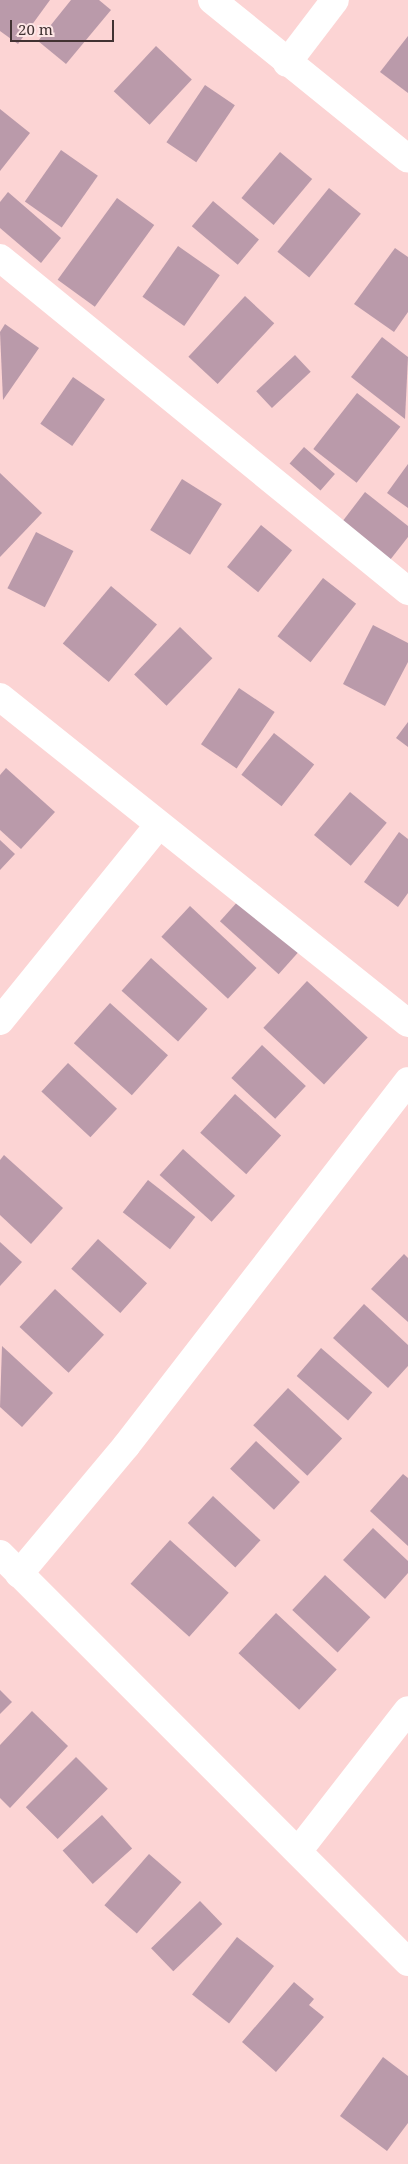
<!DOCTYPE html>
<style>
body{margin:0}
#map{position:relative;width:408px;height:2164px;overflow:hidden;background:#fcd4d4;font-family:"Noto Serif",serif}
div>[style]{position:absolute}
.building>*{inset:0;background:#ba9aaa;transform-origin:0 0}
.minor>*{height:28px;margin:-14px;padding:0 14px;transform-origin:14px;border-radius:14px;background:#fff}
span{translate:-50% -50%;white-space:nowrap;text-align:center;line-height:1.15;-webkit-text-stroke:4.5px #fee6e6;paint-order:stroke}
.scale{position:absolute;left:10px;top:20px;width:104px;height:22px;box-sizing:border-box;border:2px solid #413232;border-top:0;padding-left:6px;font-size:15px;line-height:18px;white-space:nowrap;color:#413232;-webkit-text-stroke:4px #fee6e6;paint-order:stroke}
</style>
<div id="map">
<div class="building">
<i style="clip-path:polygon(0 0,50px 0,18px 44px,0 31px)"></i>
<i style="clip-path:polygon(71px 0,99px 0,111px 10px,66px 64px,38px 41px)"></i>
<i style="clip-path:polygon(408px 36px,408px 93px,380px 72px)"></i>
<i style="left:156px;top:46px;width:49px;height:62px;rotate:43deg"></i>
<i style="left:205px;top:85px;width:36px;height:69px;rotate:34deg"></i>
<i style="clip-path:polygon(0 109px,30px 133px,0 171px)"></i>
<i style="left:61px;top:150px;width:45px;height:63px;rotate:35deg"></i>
<i style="left:280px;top:152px;width:42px;height:60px;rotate:40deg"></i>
<i style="left:329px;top:188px;width:41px;height:82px;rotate:39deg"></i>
<i style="clip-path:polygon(8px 192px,61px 238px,41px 263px,0 228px,0 202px)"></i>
<i style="left:117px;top:198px;width:46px;height:101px;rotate:36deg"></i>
<i style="left:213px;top:201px;width:60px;height:33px;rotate:40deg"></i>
<i style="left:178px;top:246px;width:51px;height:62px;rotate:35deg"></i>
<i style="clip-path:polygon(395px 248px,408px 257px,408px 312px,394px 332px,354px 304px)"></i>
<i style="left:245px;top:296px;width:40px;height:83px;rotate:43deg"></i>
<i style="clip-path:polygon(5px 324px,39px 348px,3px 400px,0 332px)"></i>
<i style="clip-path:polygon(382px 337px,408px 357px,405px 419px,351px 377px)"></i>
<i style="left:295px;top:355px;width:23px;height:53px;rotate:47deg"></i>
<i style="left:73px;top:377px;width:39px;height:57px;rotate:35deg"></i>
<i style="left:357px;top:393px;width:55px;height:71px;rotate:38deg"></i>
<i style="left:304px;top:447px;width:41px;height:22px;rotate:41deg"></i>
<i style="clip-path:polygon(408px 464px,408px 508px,387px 493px)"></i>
<i style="clip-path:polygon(0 473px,42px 513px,0 557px)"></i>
<i style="left:182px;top:479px;width:47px;height:60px;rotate:32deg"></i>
<i style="clip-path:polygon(365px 492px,408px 526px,408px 537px,390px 560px,342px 522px)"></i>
<i style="left:261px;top:525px;width:40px;height:54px;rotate:39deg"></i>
<i style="left:36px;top:532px;width:42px;height:63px;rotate:27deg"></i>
<i style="left:323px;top:578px;width:42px;height:74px;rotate:38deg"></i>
<i style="left:111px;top:586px;width:60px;height:75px;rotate:40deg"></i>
<i style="clip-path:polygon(373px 625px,408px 643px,408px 662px,385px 706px,343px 684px)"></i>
<i style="left:180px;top:627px;width:45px;height:66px;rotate:44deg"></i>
<i style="left:239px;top:688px;width:43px;height:68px;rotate:34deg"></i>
<i style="clip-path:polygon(408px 722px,408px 747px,396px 738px)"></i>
<i style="left:274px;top:733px;width:51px;height:53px;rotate:38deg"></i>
<i style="clip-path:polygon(6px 768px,55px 812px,21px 849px,0 830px,0 775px)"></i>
<i style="left:350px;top:792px;width:48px;height:56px;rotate:40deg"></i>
<i style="clip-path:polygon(399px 832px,408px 839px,408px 893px,398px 907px,364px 882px)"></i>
<i style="clip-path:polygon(0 840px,15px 854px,0 870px)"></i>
<i style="left:240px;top:899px;width:79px;height:30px;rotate:42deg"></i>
<i style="left:190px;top:906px;width:91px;height:42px;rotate:43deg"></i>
<i style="left:151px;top:958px;width:76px;height:44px;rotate:42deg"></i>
<i style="left:307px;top:981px;width:83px;height:64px;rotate:43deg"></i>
<i style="left:110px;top:1003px;width:78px;height:54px;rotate:42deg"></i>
<i style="left:262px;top:1045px;width:60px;height:45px;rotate:43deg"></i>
<i style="left:68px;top:1063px;width:67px;height:39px;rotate:43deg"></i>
<i style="left:235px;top:1094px;width:62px;height:52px;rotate:42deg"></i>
<i style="left:183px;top:1149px;width:70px;height:35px;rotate:42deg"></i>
<i style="clip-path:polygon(4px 1155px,63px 1208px,31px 1244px,0 1215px,0 1160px)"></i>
<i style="left:148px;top:1180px;width:60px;height:41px;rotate:38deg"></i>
<i style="left:98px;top:1239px;width:66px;height:40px;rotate:42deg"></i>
<i style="clip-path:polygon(0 1242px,22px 1262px,0 1286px)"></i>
<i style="clip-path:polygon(404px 1254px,408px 1258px,408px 1322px,371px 1289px)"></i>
<i style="left:55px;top:1289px;width:67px;height:52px;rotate:43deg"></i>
<i style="clip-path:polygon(364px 1304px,408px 1345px,408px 1366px,388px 1388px,333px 1338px)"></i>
<i style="clip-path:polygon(2px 1346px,53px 1393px,22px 1427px,0 1407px)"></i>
<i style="left:321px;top:1348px;width:68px;height:37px;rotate:41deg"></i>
<i style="left:288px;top:1388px;width:74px;height:51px;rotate:43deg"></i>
<i style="left:256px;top:1441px;width:60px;height:38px;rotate:43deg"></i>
<i style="clip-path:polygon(403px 1474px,408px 1478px,408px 1546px,370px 1511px)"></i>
<i style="left:213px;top:1496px;width:65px;height:37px;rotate:43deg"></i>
<i style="clip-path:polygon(373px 1528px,408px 1561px,408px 1573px,385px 1599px,343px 1560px)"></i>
<i style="left:170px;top:1540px;width:79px;height:59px;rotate:42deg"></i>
<i style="left:325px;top:1575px;width:62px;height:48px;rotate:43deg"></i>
<i style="left:276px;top:1613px;width:83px;height:55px;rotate:43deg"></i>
<i style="clip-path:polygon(0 1690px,12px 1702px,0 1714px)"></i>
<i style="clip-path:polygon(32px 1711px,68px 1746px,10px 1808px,0 1798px,0 1745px)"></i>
<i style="left:76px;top:1757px;width:45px;height:71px;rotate:45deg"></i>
<i style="left:102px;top:1815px;width:45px;height:53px;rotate:48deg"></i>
<i style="left:149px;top:1854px;width:43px;height:68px;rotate:41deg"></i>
<i style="left:200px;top:1901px;width:32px;height:68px;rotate:46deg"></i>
<i style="left:237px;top:1937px;width:47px;height:73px;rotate:38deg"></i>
<i style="clip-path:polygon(294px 1982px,314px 1999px,309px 2005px,324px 2017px,276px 2072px,242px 2042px)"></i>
<i style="clip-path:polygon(383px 2057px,408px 2076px,408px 2123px,387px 2151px,340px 2116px)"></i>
</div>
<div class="minor">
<i style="left:212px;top:0;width:252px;rotate:39deg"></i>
<i style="left:287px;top:63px;width:79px;rotate:-52.7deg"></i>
<i style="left:0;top:258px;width:527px;rotate:39.22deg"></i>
<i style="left:0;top:697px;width:522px;rotate:38.63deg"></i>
<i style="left:0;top:1021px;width:252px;rotate:-51deg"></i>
<i style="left:0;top:1554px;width:577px;rotate:45deg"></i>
<i style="left:19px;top:1574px;width:167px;rotate:-50.1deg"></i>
<i style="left:126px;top:1446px;width:461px;rotate:-52.3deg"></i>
<i style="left:299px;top:1850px;width:177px;rotate:-52.1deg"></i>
</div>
<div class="scale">20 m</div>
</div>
